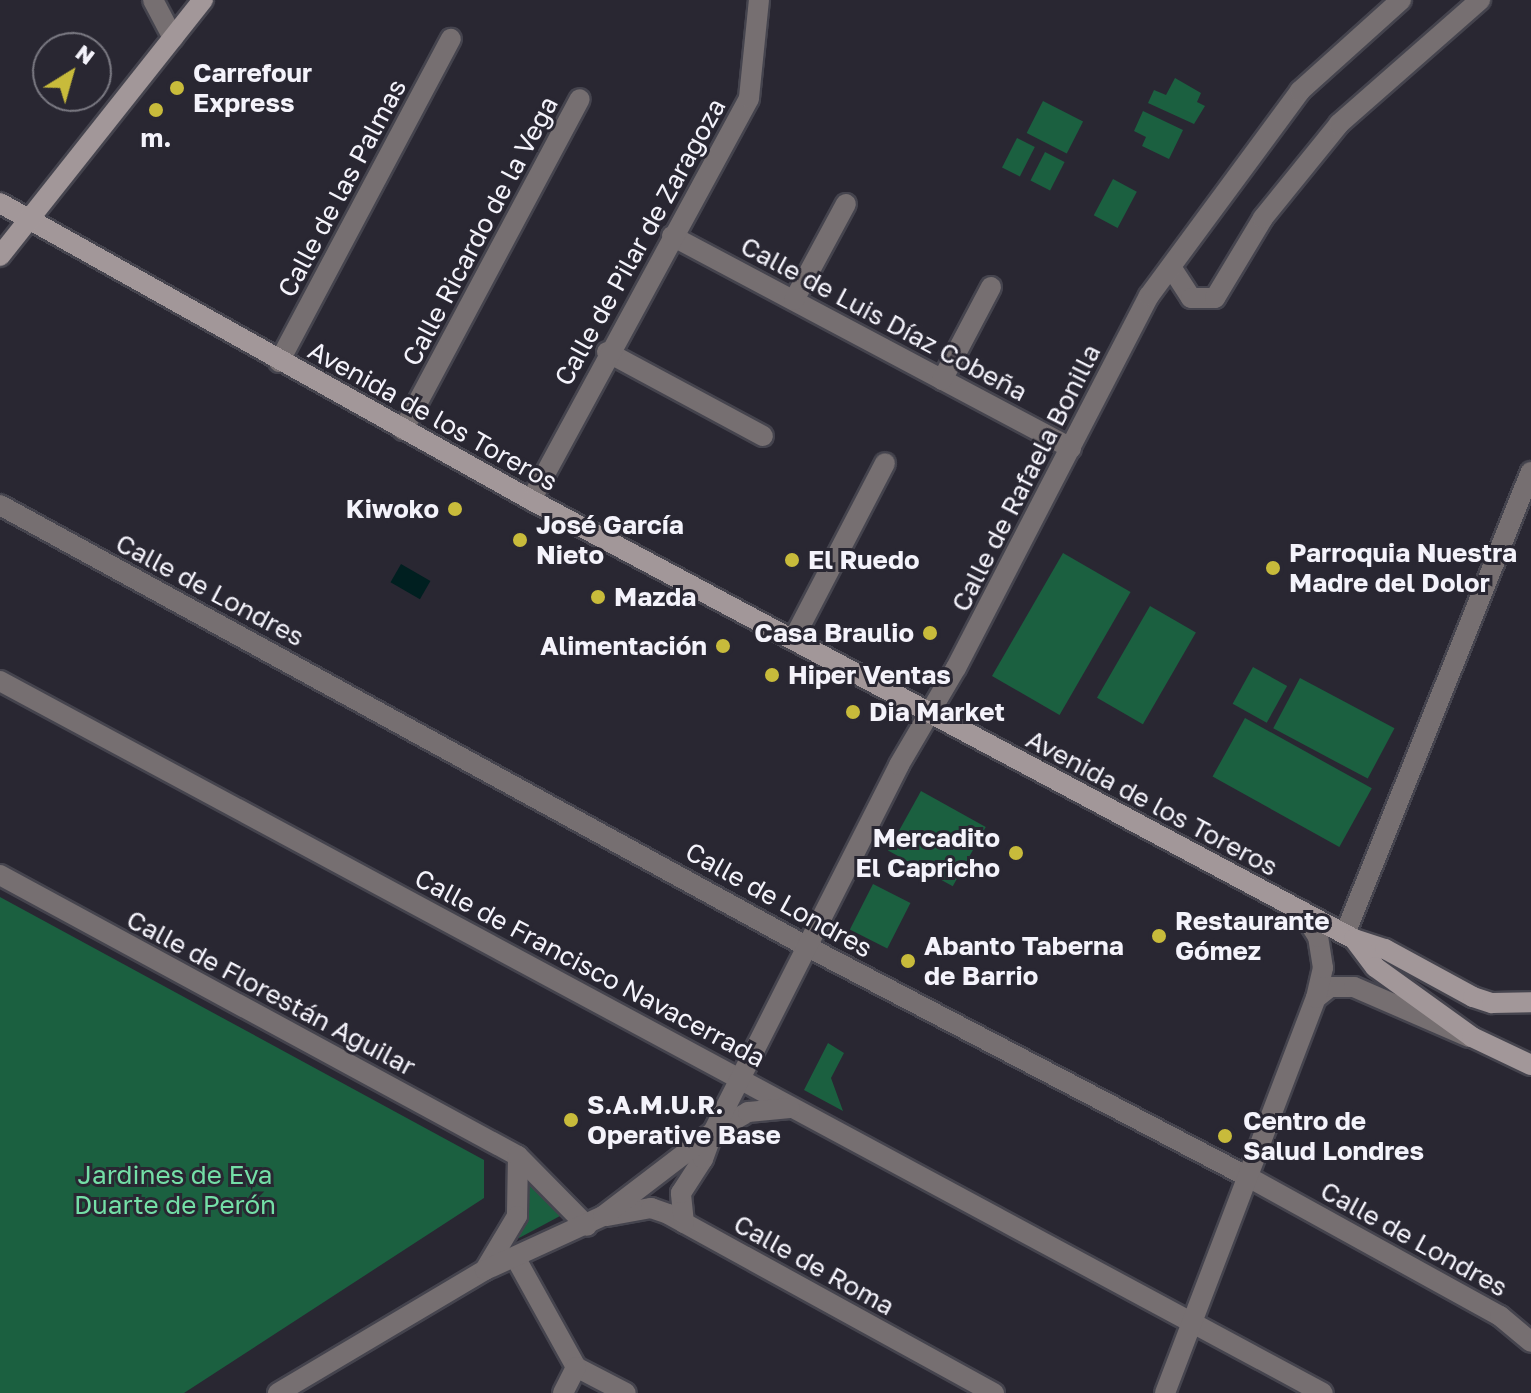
<!DOCTYPE html>
<meta charset="utf-8">
<style>
body{margin:0}
#map{position:relative;width:1531px;height:1393px;overflow:hidden;background:#292732;font-family:"Golos Text",sans-serif}
div>[style]{position:absolute}
.green>*{inset:0;background:#1b6040;transform-origin:0 0}
.water>*{inset:0;background:#001f20;transform-origin:0 0}
.roads{filter:drop-shadow(2px 0 #45444e) drop-shadow(-2px 0 #45444e) drop-shadow(0 2px #45444e) drop-shadow(0 -2px #45444e)}
.street>*{height:20px;margin:-10px;padding:0 10px;transform-origin:10px;border-radius:10px;background:#766f71}
.secondary>*{height:20px;margin:-10px;padding:0 10px;transform-origin:10px;border-radius:10px;background:#a29799}
.dots>*{width:22px;height:22px;translate:-50% -50%;box-sizing:border-box;border:4px solid #292732;border-radius:50%}
span{translate:-50% -50%;white-space:nowrap;text-align:center;line-height:1.15;-webkit-text-stroke:6px #292732;paint-order:stroke}
.poi-label{font-size:26px;color:#f4f3fb;font-weight:700}
.left{translate:0 -50%;text-align:left}
.right{translate:-100% -50%;text-align:right}
.street-label{font-size:26px;color:#f4f3fb}
.park-label{font-size:26px;color:#74dfa7}
.north{position:absolute;left:32px;top:32px;width:80px;height:80px;box-sizing:border-box;background:#292732;border:2px solid #7a7982;border-radius:50%;rotate:37deg;font-size:22px;font-weight:700;line-height:32px;text-align:center;color:#f4f3fb}
.north::after{content:'';display:block;margin:auto;width:28px;height:36px;background:#c8bb3b;clip-path:polygon(50% 0,100% 100%,50% 72%,0 100%)}
</style>
<div id="map">
<div class="green">
<i style="clip-path:polygon(1175px 78px,1201px 93px,1197px 102px,1205px 106px,1194px 124px,1148px 103px,1154px 90px,1166px 95px)"></i>
<i style="left:1043px;top:101px;width:45px;height:36px;rotate:27deg"></i>
<i style="clip-path:polygon(1143px 111px,1183px 130px,1169px 159px,1142px 146px,1146px 137px,1134px 131px)"></i>
<i style="left:1017px;top:138px;width:20px;height:33px;rotate:27deg"></i>
<i style="left:1045px;top:152px;width:22px;height:32px;rotate:27deg"></i>
<i style="left:1113px;top:179px;width:27px;height:41px;rotate:28deg"></i>
<i style="left:1063px;top:553px;width:78px;height:142px;rotate:30deg"></i>
<i style="left:1150px;top:606px;width:53px;height:106px;rotate:30deg"></i>
<i style="left:1253px;top:667px;width:39px;height:42px;rotate:29deg"></i>
<i style="left:1300px;top:678px;width:107px;height:57px;rotate:28deg"></i>
<i style="left:1245px;top:718px;width:145px;height:67px;rotate:29deg"></i>
<i style="left:921px;top:791px;width:74px;height:68px;rotate:29deg"></i>
<i style="left:873px;top:884px;width:42px;height:51px;rotate:27deg"></i>
<i style="clip-path:polygon(0 897px,484px 1160px,484px 1198px,184px 1393px,0 1393px)"></i>
<i style="clip-path:polygon(828px 1043px,844px 1053px,831px 1078px,843px 1111px,804px 1090px)"></i>
<i style="clip-path:polygon(528px 1179px,560px 1216px,519px 1238px,516px 1237px)"></i>
</div>
<div class="water">
<i style="left:401px;top:564px;width:34px;height:21px;rotate:30deg"></i>
</div>
<div class="roads">
<div class="street">
<i style="left:153px;top:0;width:43px;rotate:62.2deg"></i>
<i style="left:672px;top:236px;width:452px;rotate:28deg"></i>
<i style="left:1171px;top:267px;width:37px;rotate:57deg"></i>
<i style="left:1191px;top:298px;width:24px"></i>
<i style="left:1215px;top:298px;width:93px;rotate:-59deg"></i>
<i style="left:1263px;top:218px;width:121px;rotate:-51deg"></i>
<i style="left:1339px;top:124px;width:188px;rotate:-41.3deg"></i>
<i style="left:794px;top:300px;width:109px;rotate:-61.6deg"></i>
<i style="left:607px;top:352px;width:177px;rotate:28.3deg"></i>
<i style="left:279px;top:362px;width:366px;rotate:-62deg"></i>
<i style="left:942px;top:380px;width:105px;rotate:-62.2deg"></i>
<i style="left:403px;top:430px;width:375px;rotate:-61.9deg"></i>
<i style="left:531px;top:500px;width:457px;rotate:-61.5deg"></i>
<i style="left:749px;top:98px;width:99px;rotate:-84.2deg"></i>
<i style="left:0;top:505px;width:919px;rotate:28.69deg"></i>
<i style="left:806px;top:946px;width:501px;rotate:27.59deg"></i>
<i style="left:1250px;top:1178px;width:286px;rotate:28.9deg"></i>
<i style="left:1500px;top:1316px;width:40px;rotate:40deg"></i>
<i style="left:794px;top:638px;width:197px;rotate:-62.5deg"></i>
<i style="left:0;top:681px;width:1502px;rotate:28.29deg"></i>
<i style="left:0;top:875px;width:589px;rotate:28.48deg"></i>
<i style="left:518px;top:1156px;width:60px;rotate:91deg"></i>
<i style="left:517px;top:1216px;width:63px;rotate:120.7deg"></i>
<i style="left:1345px;top:934px;width:498px;rotate:-68.1deg"></i>
<i style="left:1316px;top:998px;width:18px;rotate:-38deg"></i>
<i style="left:1330px;top:987px;width:24px"></i>
<i style="left:1354px;top:987px;width:125px;rotate:23.5deg"></i>
<i style="left:518px;top:1156px;width:98px;rotate:45.4deg"></i>
<i style="left:607px;top:1216px;width:45px;rotate:-10.3deg"></i>
<i style="left:651px;top:1208px;width:18px;rotate:19deg"></i>
<i style="left:668px;top:1214px;width:372px;rotate:28.8deg"></i>
<i style="left:684px;top:1223px;width:30px;rotate:-96deg"></i>
<i style="left:681px;top:1193px;width:40px;rotate:-57.1deg"></i>
<i style="left:703px;top:1159px;width:29px;rotate:-70deg"></i>
<i style="left:713px;top:1132px;width:40px;rotate:-29.7deg"></i>
<i style="left:748px;top:1112px;width:42px;rotate:-5.4deg"></i>
<i style="left:515px;top:1257px;width:126px;rotate:61deg"></i>
<i style="left:576px;top:1367px;width:56px;rotate:27.5deg"></i>
<i style="left:278px;top:1393px;width:241px;rotate:-30.7deg"></i>
<i style="left:485px;top:1270px;width:130px;rotate:-24.6deg"></i>
<i style="left:603px;top:1216px;width:138px;rotate:-37.4deg"></i>
<i style="left:713px;top:1132px;width:411px;rotate:-63.1deg"></i>
<i style="left:899px;top:765px;width:113px;rotate:-59.6deg"></i>
<i style="left:956px;top:668px;width:419px;rotate:-62.6deg"></i>
<i style="left:1149px;top:296px;width:255px;rotate:-53.6deg"></i>
<i style="left:1300px;top:91px;width:136px;rotate:-42deg"></i>
<i style="left:563px;top:1393px;width:29px;rotate:-63deg"></i>
<i style="left:1165px;top:1393px;width:423px;rotate:-69.1deg"></i>
<i style="left:1316px;top:998px;width:31px;rotate:-77deg"></i>
<i style="left:1323px;top:968px;width:31px;rotate:-99deg"></i>
<i style="left:1318px;top:937px;width:31px;rotate:-122deg"></i>
</div>
<div class="secondary">
<i style="left:0;top:203px;width:608px;rotate:29.22deg"></i>
<i style="left:531px;top:500px;width:933px;rotate:28.08deg"></i>
<i style="left:1354px;top:939px;width:33px;rotate:18deg"></i>
<i style="left:1385px;top:949px;width:100px;rotate:28.6deg"></i>
<i style="left:1473px;top:997px;width:20px;rotate:18deg"></i>
<i style="left:1492px;top:1003px;width:39px;rotate:-1deg"></i>
<i style="left:0;top:256px;width:327px;rotate:-51.6deg"></i>
<i style="left:1354px;top:939px;width:35px;rotate:53deg"></i>
<i style="left:1375px;top:967px;width:120px;rotate:35.8deg"></i>
<i style="left:1472px;top:1037px;width:65px;rotate:25.4deg"></i>
</div>
</div>
<div class="dots">
<i style="left:177px;top:88px;background:#c8bb3b"></i>
<i style="left:156px;top:110px;background:#c8bb3b"></i>
<i style="left:455px;top:509px;background:#c8bb3b"></i>
<i style="left:520px;top:540px;background:#c8bb3b"></i>
<i style="left:792px;top:560px;background:#c8bb3b"></i>
<i style="left:1273px;top:568px;background:#c8bb3b"></i>
<i style="left:598px;top:597px;background:#c8bb3b"></i>
<i style="left:930px;top:633px;background:#c8bb3b"></i>
<i style="left:723px;top:646px;background:#c8bb3b"></i>
<i style="left:772px;top:675px;background:#c8bb3b"></i>
<i style="left:853px;top:712px;background:#c8bb3b"></i>
<i style="left:1016px;top:853px;background:#c8bb3b"></i>
<i style="left:1159px;top:936px;background:#c8bb3b"></i>
<i style="left:908px;top:961px;background:#c8bb3b"></i>
<i style="left:571px;top:1120px;background:#c8bb3b"></i>
<i style="left:1225px;top:1136px;background:#c8bb3b"></i>
</div>
<div class="poi-label">
<span class="left" style="left:193px;top:88px">Carrefour<br>Express</span>
<span style="left:156px;top:138px">m.</span>
<span class="right" style="left:439px;top:509px">Kiwoko</span>
<span class="left" style="left:536px;top:540px">José García<br>Nieto</span>
<span class="left" style="left:1289px;top:568px">Parroquia Nuestra<br>Madre del Dolor</span>
<span class="left" style="left:808px;top:560px">El Ruedo</span>
<span class="left" style="left:614px;top:597px">Mazda</span>
<span class="right" style="left:914px;top:633px">Casa Braulio</span>
<span class="right" style="left:707px;top:646px">Alimentación</span>
<span class="left" style="left:788px;top:675px">Hiper Ventas</span>
<span class="left" style="left:869px;top:712px">Dia Market</span>
<span class="right" style="left:1000px;top:853px">Mercadito<br>El Capricho</span>
<span class="left" style="left:1175px;top:936px">Restaurante<br>Gómez</span>
<span class="left" style="left:924px;top:961px">Abanto Taberna<br>de Barrio</span>
<span class="left" style="left:587px;top:1120px">S.A.M.U.R.<br>Operative Base</span>
<span class="left" style="left:1243px;top:1136px">Centro de<br>Salud Londres</span>
</div>
<div class="street-label">
<span style="left:342px;top:188px;rotate:-62deg">Calle de las Palmas</span>
<span style="left:480px;top:231px;rotate:-62deg">Calle Ricardo de la Vega</span>
<span style="left:640px;top:242px;rotate:-61deg">Calle de Pilar de Zaragoza</span>
<span style="left:884px;top:319px;rotate:28deg">Calle de Luis Díaz Cobeña</span>
<span style="left:433px;top:416px;rotate:29deg">Avenida de los Toreros</span>
<span style="left:1026px;top:478px;rotate:-63deg">Calle de Rafaela Bonilla</span>
<span style="left:210px;top:590px;rotate:28deg">Calle de Londres</span>
<span style="left:1152px;top:803px;rotate:28deg">Avenida de los Toreros</span>
<span style="left:779px;top:900px;rotate:29deg">Calle de Londres</span>
<span style="left:590px;top:968px;rotate:28deg">Calle de Francisco Navacerrada</span>
<span style="left:271px;top:993px;rotate:28deg">Calle de Florestán Aguilar</span>
<span style="left:1414px;top:1239px;rotate:29deg">Calle de Londres</span>
<span style="left:814px;top:1265px;rotate:29deg">Calle de Roma</span>
</div>
<div class="park-label">
<span style="left:175px;top:1190px">Jardines de Eva<br>Duarte de Perón</span>
</div>
<div class="north">N</div>
</div>
